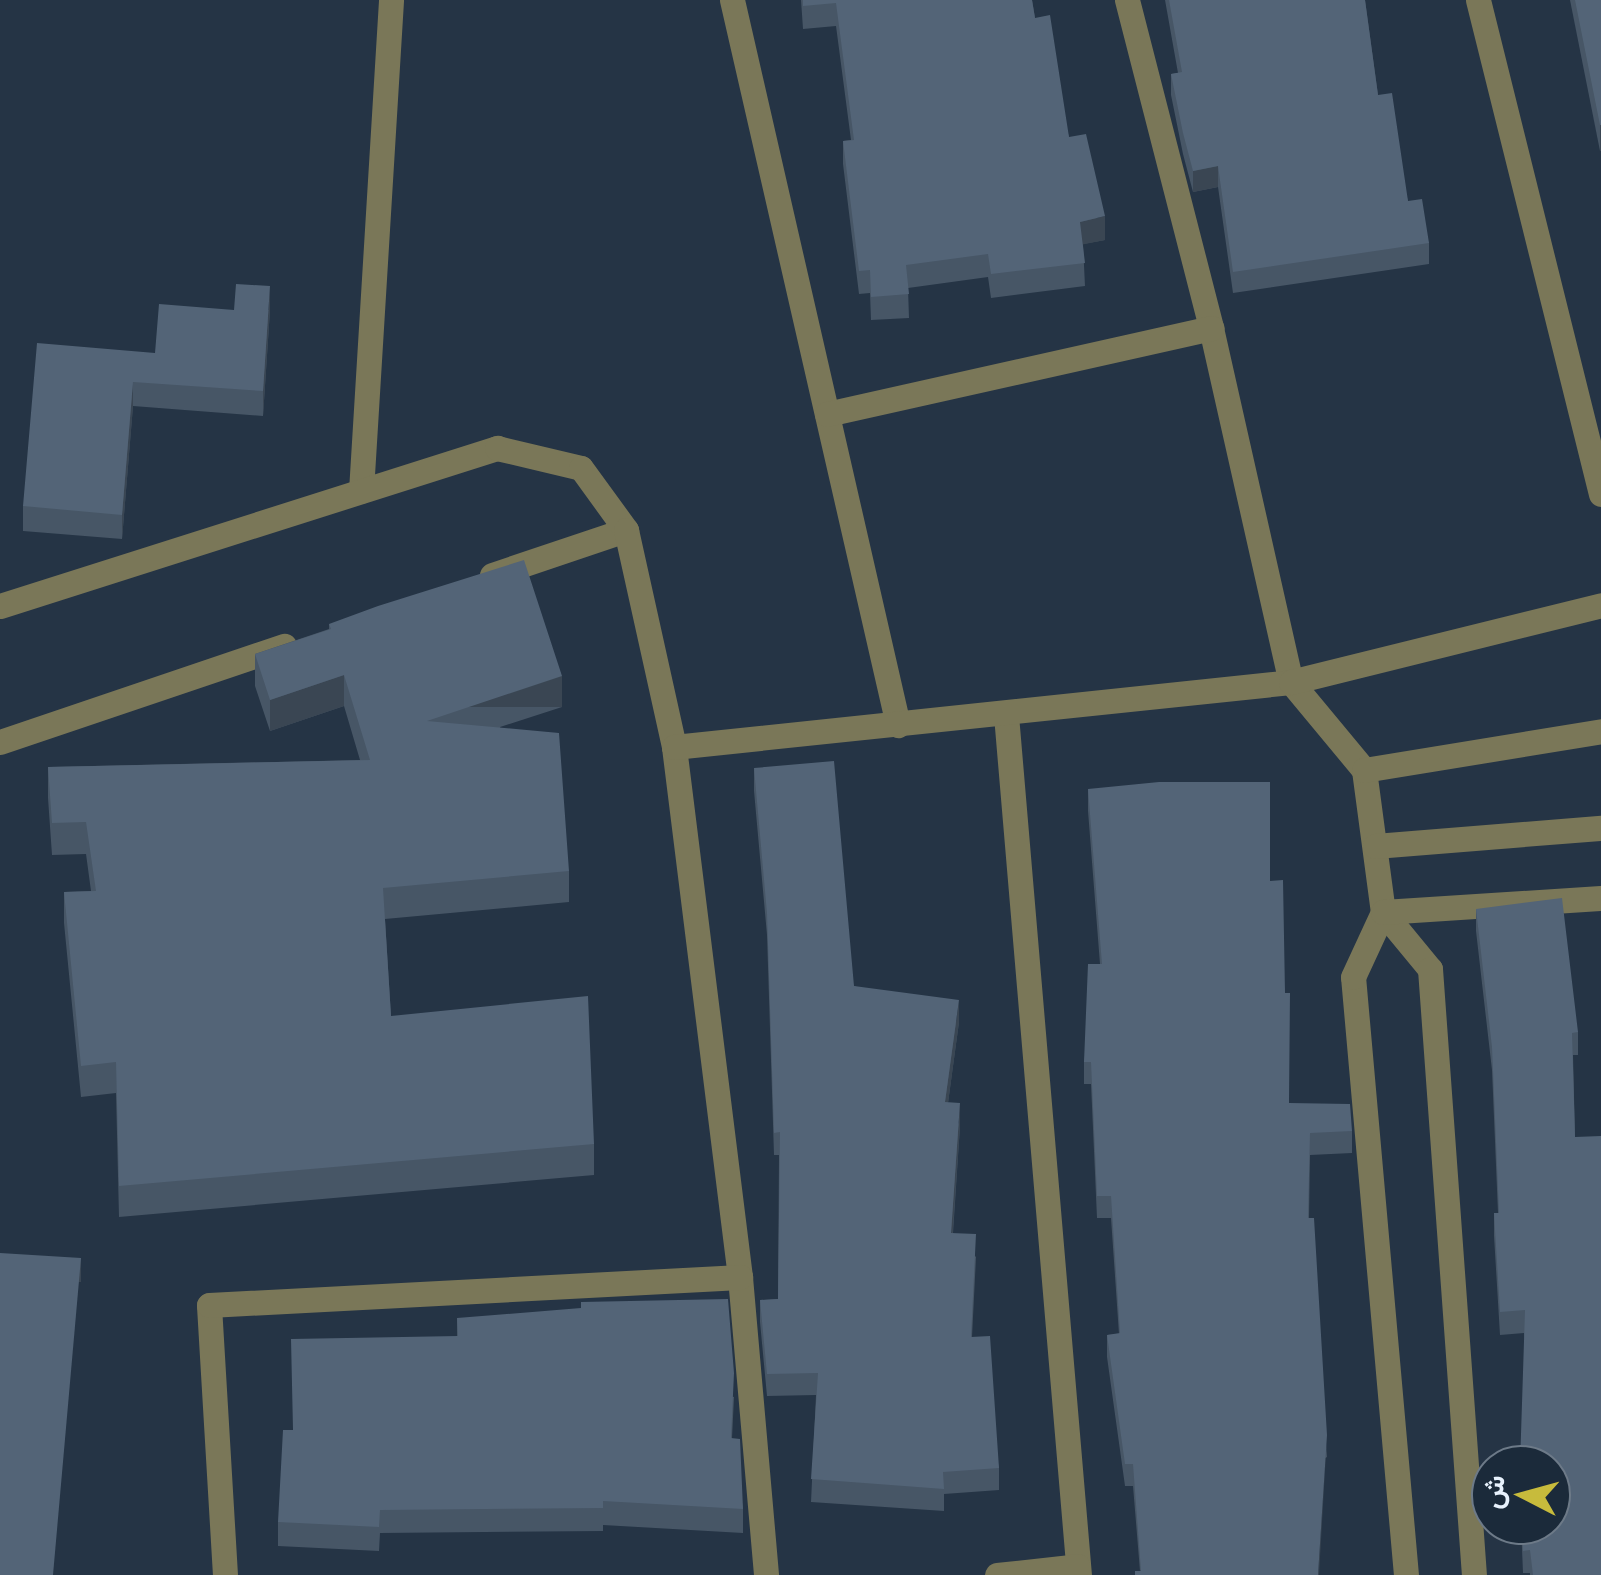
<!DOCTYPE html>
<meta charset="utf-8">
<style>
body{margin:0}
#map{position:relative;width:1601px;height:1575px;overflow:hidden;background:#253445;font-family:"Asap Condensed",Vazirmatn,sans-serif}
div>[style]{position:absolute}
.minor>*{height:25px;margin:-12.5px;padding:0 12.5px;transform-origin:12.5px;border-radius:12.5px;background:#7a7758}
.wall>*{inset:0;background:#475666}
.shaded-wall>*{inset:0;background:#3a4653;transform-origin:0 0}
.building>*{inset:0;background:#536477}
span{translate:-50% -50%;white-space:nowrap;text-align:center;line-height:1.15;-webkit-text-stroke:8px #1b2a3a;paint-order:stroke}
.north{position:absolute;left:1471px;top:1445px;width:100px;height:100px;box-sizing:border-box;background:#1b2a3a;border:2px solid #6d7a88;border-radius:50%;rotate:276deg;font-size:28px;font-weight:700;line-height:40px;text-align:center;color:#e8f2fd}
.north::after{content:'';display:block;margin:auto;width:35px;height:45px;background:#c7bb3c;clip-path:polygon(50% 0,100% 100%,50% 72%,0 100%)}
</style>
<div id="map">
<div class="minor">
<i style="left:732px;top:0;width:744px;rotate:77.1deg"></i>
<i style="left:1127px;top:0;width:339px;rotate:75.6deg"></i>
<i style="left:1211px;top:328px;width:363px;rotate:77.3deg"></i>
<i style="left:1291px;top:682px;width:114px;rotate:50.3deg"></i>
<i style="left:1364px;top:770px;width:143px;rotate:82.4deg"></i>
<i style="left:1383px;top:912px;width:74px;rotate:50.5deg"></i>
<i style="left:1430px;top:969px;width:608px;rotate:85.85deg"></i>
<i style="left:1478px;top:0;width:509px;rotate:76.02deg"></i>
<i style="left:827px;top:414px;width:394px;rotate:-12.6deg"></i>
<i style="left:361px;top:491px;width:492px;rotate:-86.5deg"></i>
<i style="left:492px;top:575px;width:141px;rotate:-18.6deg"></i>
<i style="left:0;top:606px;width:522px;rotate:-17.64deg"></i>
<i style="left:497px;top:448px;width:86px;rotate:13.4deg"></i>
<i style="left:581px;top:468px;width:77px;rotate:54deg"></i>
<i style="left:626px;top:530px;width:222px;rotate:77.5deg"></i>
<i style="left:674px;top:747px;width:534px;rotate:82.9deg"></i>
<i style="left:740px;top:1277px;width:299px;rotate:85deg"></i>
<i style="left:1006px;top:715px;width:863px;rotate:85.15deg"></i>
<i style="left:0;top:742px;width:300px;rotate:-18.7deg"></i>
<i style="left:674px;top:747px;width:620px;rotate:-6.01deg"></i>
<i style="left:1291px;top:682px;width:319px;rotate:-13.9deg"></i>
<i style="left:1364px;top:770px;width:240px;rotate:-9.3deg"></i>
<i style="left:1375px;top:846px;width:227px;rotate:-4.6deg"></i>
<i style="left:225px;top:1575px;width:270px;rotate:-93.4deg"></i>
<i style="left:209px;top:1305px;width:532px;rotate:-3.02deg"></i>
<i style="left:997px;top:1575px;width:81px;rotate:-6.3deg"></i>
<i style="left:1406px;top:1575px;width:600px;rotate:-95.06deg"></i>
<i style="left:1353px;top:977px;width:72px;rotate:-65.2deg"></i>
<i style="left:1383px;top:912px;width:218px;rotate:-3.7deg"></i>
</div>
<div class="wall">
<i style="clip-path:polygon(801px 0,1032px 0,1035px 18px,1069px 137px,1105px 240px,1083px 244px,1085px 286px,991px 298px,988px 277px,908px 288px,909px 318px,871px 320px,870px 293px,859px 294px,843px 164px,843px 141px,851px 140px,836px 26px,803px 29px)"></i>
<i style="clip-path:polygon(1165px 0,1365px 0,1378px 95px,1408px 201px,1429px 243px,1429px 264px,1233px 293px,1218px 187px,1193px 192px,1183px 154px,1171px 95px,1171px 74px,1178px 73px)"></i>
<i style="clip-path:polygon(1570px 0,1601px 0,1601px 150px,1600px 151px)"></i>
<i style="clip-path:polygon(234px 310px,270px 310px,263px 416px,133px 406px,122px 539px,23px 531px,23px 506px,155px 353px)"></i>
<i style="clip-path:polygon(329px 624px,562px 707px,500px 727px,569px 871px,569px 902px,385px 919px,391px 1016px,594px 1144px,594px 1175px,119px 1217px,116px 1093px,81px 1097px,64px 923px,64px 892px,91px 891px,86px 854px,52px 855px,48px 798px,48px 767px,360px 760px,344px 706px,270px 731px,255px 686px,255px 654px,329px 629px)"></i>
<i style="clip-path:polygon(754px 768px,854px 986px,959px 1022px,948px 1103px,960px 1126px,953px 1233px,976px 1257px,972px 1337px,999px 1468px,999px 1490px,944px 1494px,944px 1511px,811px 1502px,816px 1395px,767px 1396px,760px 1322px,760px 1300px,778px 1299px,779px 1155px,774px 1155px,767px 935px,754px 791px)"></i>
<i style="clip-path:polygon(1088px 789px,1270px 881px,1285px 993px,1289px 1103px,1352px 1131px,1352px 1153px,1310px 1155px,1309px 1218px,1327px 1457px,1140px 1571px,1133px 1486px,1125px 1486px,1107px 1357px,1107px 1335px,1119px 1334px,1111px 1218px,1097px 1218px,1091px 1084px,1084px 1084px,1084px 1062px,1100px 964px,1088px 811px)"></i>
<i style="clip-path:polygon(1476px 909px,1578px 1032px,1578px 1055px,1573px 1055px,1575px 1137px,1601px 1575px,1530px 1575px,1530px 1573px,1523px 1573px,1521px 1525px,1551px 1525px,1524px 1333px,1500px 1335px,1494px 1236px,1494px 1213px,1498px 1213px,1492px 1070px,1476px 931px)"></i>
<i style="clip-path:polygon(457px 1318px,734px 1397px,732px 1438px,743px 1509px,743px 1533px,603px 1525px,603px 1531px,380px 1533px,379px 1551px,278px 1546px,278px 1522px,457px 1336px)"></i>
</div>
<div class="shaded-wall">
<i style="left:1600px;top:125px;width:1px;height:26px"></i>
<i style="clip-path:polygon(1218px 166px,1218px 187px,1193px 192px,1193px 171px)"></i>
<i style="clip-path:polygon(1105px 216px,1105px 240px,1080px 245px,1080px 222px)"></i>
<i style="clip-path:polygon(270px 286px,270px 310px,263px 416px,263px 391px)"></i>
<i style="clip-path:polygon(133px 382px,133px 406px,122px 539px,122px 515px)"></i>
<i style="clip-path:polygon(344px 675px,344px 706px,270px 731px,270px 700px)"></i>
<i style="left:562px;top:676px;width:31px;height:142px;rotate:90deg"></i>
<i style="clip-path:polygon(959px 1000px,959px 1022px,945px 1125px,945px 1102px)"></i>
<i style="clip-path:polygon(960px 1103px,960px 1126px,951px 1256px,951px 1233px)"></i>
<i style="left:81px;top:1258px;width:24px;height:318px;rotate:90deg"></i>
<i style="clip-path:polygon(1327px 1435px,1319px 1575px,1318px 1575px)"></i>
</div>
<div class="building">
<i style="clip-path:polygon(803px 0,1032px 0,1035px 18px,1050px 15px,1069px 137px,1086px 134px,1105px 216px,1080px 222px,1085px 263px,991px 274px,988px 254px,906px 265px,909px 294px,871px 297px,870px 270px,859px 271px,843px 141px,854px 140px,836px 3px,803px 6px)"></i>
<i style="clip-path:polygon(1169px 0,1365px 0,1378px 95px,1392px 93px,1408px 201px,1422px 199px,1429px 243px,1233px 272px,1218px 166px,1193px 171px,1183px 133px,1171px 74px,1182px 72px)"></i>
<i style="clip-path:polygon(1575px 0,1601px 0,1601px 125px,1600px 125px)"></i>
<i style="clip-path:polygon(236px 284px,270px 286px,263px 391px,133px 382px,122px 515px,23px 506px,37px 343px,155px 353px,159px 304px,234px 310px)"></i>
<i style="clip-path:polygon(524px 560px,562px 676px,427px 721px,559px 733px,569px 871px,383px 888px,391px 1016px,588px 996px,594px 1144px,119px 1186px,116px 1062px,81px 1066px,64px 892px,96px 891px,86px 822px,52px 823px,48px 767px,370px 760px,344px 675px,270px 700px,255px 654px,331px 629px,329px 624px,378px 606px)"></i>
<i style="clip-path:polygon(834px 761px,854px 986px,959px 1000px,945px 1102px,960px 1103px,951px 1233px,976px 1234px,971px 1337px,990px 1336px,999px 1468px,943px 1472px,944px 1489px,811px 1479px,818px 1373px,767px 1374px,760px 1300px,778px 1299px,780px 1132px,774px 1133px,767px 913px,754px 768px)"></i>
<i style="clip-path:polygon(1159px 782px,1270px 782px,1270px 881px,1283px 880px,1285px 993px,1290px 993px,1289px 1103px,1350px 1104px,1352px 1131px,1310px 1133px,1308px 1218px,1314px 1218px,1327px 1435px,1318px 1575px,1135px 1575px,1135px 1571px,1141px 1571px,1133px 1464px,1125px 1464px,1107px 1335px,1120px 1333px,1111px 1196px,1097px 1196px,1091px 1062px,1084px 1062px,1088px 964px,1102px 964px,1088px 789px)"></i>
<i style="clip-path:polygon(1562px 898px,1578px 1032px,1572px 1033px,1575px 1137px,1601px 1136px,1601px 1575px,1533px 1575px,1530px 1550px,1523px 1551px,1522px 1525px,1551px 1525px,1551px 1465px,1520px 1465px,1525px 1310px,1500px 1312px,1494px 1213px,1499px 1213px,1492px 1047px,1476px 909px)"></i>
<i style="clip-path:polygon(0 1253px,81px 1258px,53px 1575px,0 1575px)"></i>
<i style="clip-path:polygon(728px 1299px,734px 1373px,731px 1438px,740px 1439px,743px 1509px,603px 1501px,603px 1508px,380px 1510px,379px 1527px,278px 1522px,283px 1430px,293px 1430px,291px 1339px,458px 1336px,457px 1318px,581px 1308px,581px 1302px)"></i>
</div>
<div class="north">ش</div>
</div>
